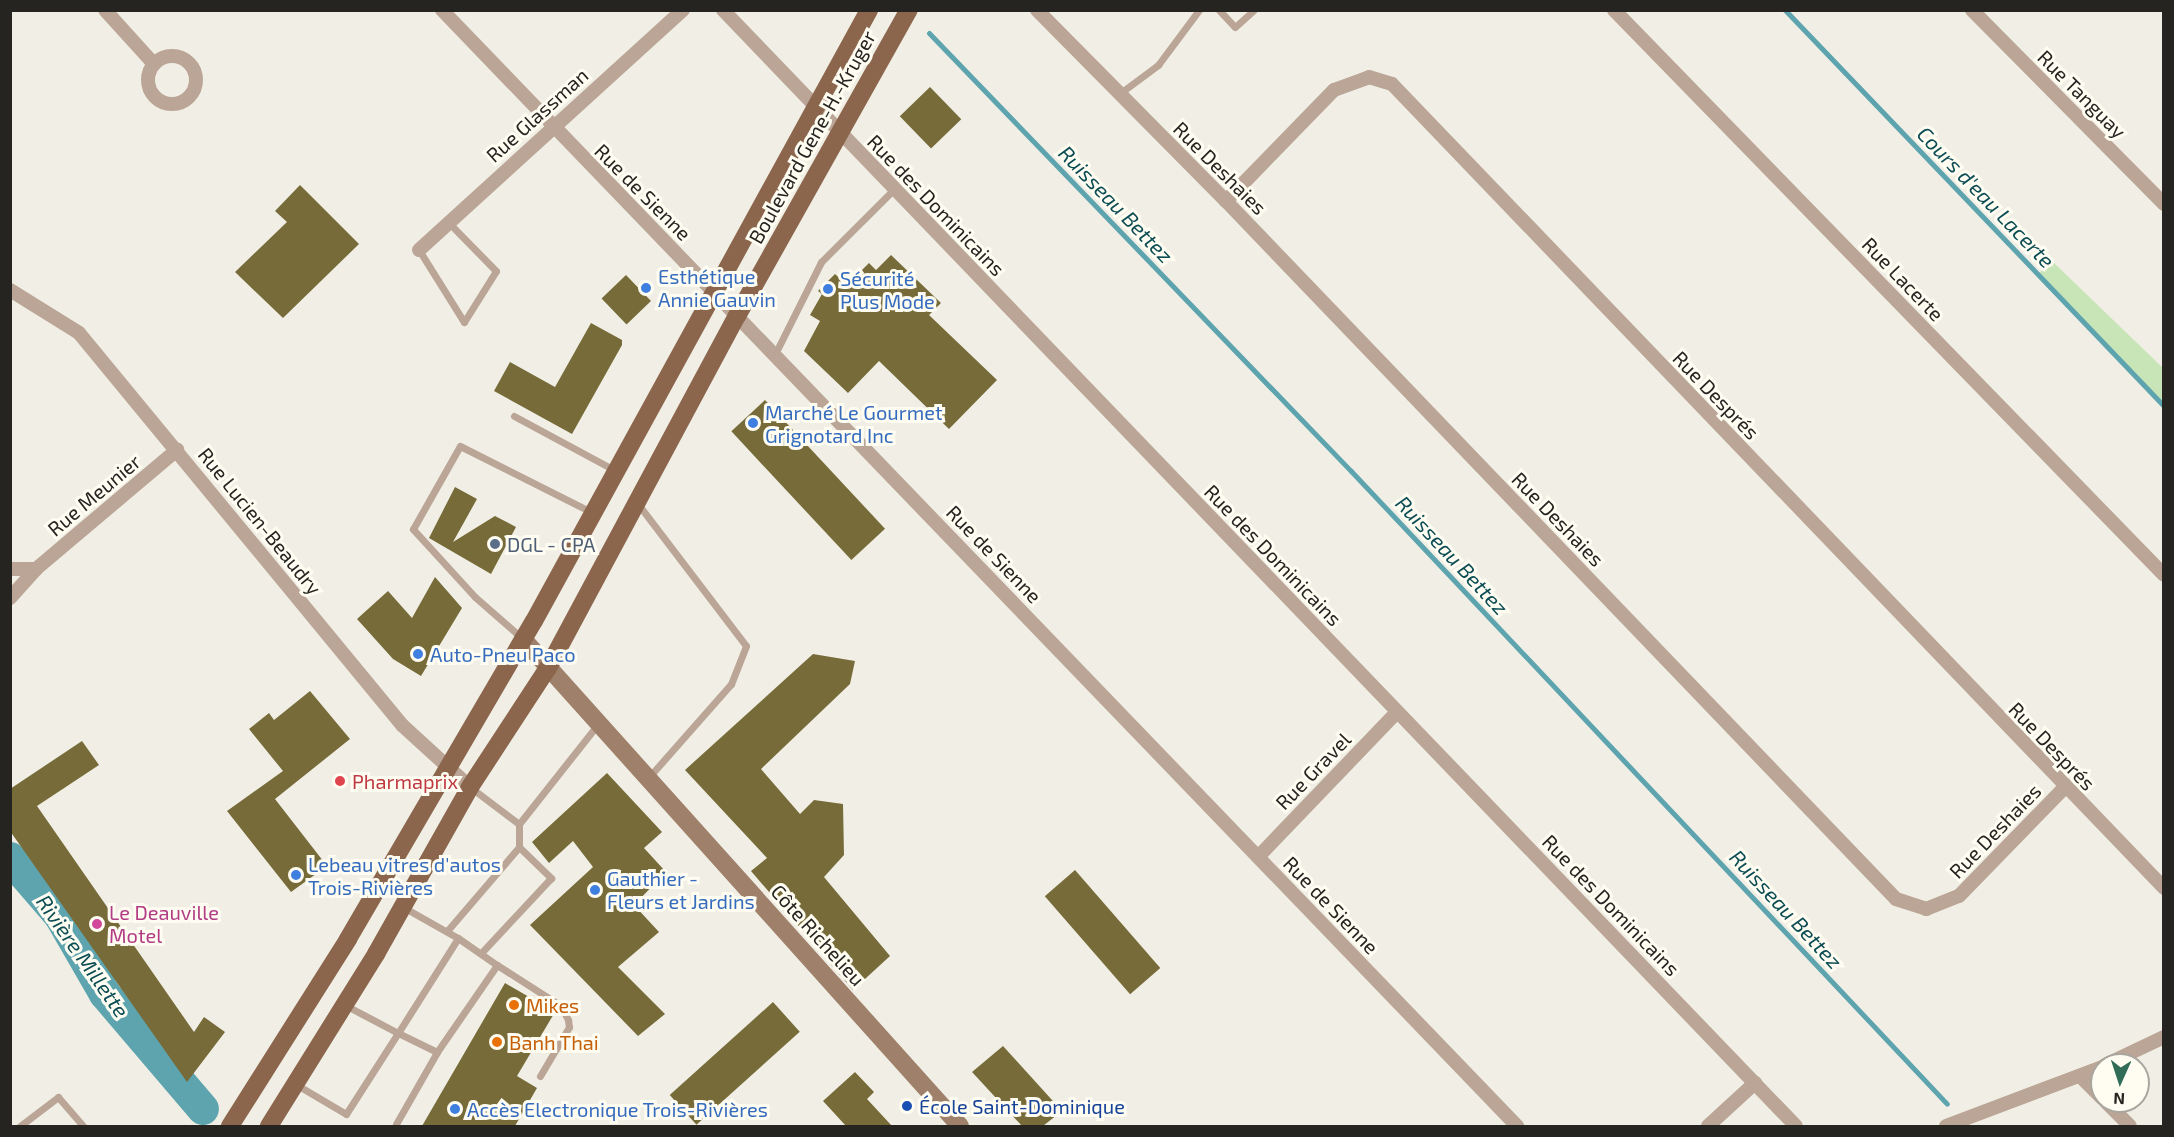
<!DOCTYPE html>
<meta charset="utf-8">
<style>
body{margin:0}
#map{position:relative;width:2174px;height:1137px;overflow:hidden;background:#f1efe5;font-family:"Exo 2",sans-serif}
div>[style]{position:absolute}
.green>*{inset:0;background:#c8e5b7}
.stream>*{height:5px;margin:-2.5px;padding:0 2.5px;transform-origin:2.5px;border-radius:2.5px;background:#5ea4af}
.river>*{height:32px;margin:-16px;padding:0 16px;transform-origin:16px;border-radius:16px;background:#5ea4af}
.building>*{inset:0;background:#776c39;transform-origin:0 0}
.lane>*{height:7px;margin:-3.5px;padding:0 3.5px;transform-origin:3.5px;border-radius:3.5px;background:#baa596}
.street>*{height:14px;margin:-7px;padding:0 7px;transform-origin:7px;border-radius:7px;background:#baa596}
.street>.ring{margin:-7px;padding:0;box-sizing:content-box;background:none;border:14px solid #baa596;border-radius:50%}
.secondary>*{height:18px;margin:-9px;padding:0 9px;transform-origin:9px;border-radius:9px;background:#9f806b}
.primary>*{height:18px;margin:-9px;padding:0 9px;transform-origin:9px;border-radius:9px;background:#8b664c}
.dots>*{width:16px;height:16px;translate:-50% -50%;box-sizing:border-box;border:3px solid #fffdf2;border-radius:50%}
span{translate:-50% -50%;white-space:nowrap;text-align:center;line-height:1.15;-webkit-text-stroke:6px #fffdf2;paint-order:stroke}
.street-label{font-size:20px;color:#252421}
.shop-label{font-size:20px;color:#366cbe}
.left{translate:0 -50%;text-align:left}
.service-label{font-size:20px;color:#4e5e75}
.health-label{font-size:20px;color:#be3a42}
.hotel-label{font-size:20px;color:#b23c85}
.food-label{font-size:20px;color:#c56008}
.transit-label{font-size:20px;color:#164399}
.water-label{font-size:21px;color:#0c4c54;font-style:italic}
.frame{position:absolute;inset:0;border:12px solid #252421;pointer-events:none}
.north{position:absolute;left:2090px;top:1053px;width:60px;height:60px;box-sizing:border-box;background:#fffdf2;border:2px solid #a8a69e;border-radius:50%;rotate:183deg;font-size:16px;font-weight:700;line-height:24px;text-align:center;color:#252421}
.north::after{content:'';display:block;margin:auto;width:21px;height:27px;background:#306c56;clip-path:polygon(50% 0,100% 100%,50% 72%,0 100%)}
</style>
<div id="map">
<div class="green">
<i style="clip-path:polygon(2052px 261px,2163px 368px,2163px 406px,2037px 275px)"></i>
</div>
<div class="stream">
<i style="left:1785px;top:10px;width:548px;rotate:46.26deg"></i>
<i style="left:929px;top:33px;width:608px;rotate:46.07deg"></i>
<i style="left:1351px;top:471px;width:869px;rotate:46.72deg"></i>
</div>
<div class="river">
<i style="left:10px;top:858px;width:77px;rotate:49.2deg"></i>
<i style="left:60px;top:916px;width:90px;rotate:60deg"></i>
<i style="left:105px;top:994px;width:151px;rotate:49.6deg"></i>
</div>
<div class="building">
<i style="left:930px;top:87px;width:45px;height:42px;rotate:46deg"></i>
<i style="clip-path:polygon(300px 185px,359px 244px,283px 318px,235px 272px,287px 222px,275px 211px)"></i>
<i style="clip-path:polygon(891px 255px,941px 303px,929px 315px,997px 380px,949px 429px,879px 361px,848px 393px,804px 351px,820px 321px,810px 315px,822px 294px,818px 291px,835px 274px,847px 285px,869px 263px,876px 270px)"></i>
<i style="left:626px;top:275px;width:36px;height:34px;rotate:46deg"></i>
<i style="clip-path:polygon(591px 323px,622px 340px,622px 345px,572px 434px,494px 391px,510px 362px,555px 387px)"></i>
<i style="left:765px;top:400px;width:176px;height:46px;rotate:47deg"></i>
<i style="clip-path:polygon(455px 487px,477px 499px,453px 542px,495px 516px,516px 527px,491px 574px,429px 538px)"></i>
<i style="clip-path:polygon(435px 577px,462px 608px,421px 676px,393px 659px,357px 619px,388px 591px,412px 618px)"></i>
<i style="clip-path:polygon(813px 654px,855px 661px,850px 684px,761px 769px,800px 814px,814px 800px,843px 804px,844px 855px,824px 877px,890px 956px,853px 990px,751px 871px,767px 858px,685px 770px)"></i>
<i style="clip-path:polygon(310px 691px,350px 739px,275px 799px,327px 866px,291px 892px,227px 811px,283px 771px,249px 729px,269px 713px,274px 720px)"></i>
<i style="clip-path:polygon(82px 741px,99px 765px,37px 806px,194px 1032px,204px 1017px,225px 1032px,187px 1082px,10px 831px,10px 789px)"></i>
<i style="clip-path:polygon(607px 773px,662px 832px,644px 848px,666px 872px,634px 905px,659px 932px,618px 967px,665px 1014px,638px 1036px,530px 925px,593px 867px,573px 841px,549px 863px,532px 842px)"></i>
<i style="left:1075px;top:870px;width:130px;height:40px;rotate:49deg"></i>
<i style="clip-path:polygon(505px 983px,555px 1012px,517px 1076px,537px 1088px,515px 1126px,422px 1126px)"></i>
<i style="left:773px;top:1002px;width:40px;height:139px;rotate:48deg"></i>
<i style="clip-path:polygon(1003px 1046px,1062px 1111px,1043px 1126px,1022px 1126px,972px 1072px)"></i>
<i style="clip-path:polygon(855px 1072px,874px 1092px,867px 1099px,892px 1126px,846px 1126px,823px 1101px)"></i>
</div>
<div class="lane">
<i style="left:1219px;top:10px;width:23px;rotate:47deg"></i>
<i style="left:1235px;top:27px;width:25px;rotate:-42deg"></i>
<i style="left:1119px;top:94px;width:49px;rotate:-36.6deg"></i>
<i style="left:1158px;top:65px;width:69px;rotate:-53.3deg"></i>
<i style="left:419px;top:250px;width:85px;rotate:58deg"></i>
<i style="left:464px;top:322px;width:60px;rotate:-57.9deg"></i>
<i style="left:496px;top:271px;width:67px;rotate:-134.4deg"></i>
<i style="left:775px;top:354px;width:103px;rotate:-63.4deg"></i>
<i style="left:821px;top:262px;width:103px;rotate:-45deg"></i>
<i style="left:514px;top:416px;width:116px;rotate:28.3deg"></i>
<i style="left:638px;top:504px;width:178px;rotate:52.7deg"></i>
<i style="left:746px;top:646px;width:41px;rotate:111.5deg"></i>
<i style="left:731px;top:684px;width:124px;rotate:131.4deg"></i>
<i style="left:523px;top:639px;width:64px;rotate:-138.8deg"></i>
<i style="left:475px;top:597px;width:92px;rotate:-132.4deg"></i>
<i style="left:413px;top:529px;width:95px;rotate:-60.5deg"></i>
<i style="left:460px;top:446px;width:149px;rotate:26.7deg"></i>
<i style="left:470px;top:787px;width:61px;rotate:37.1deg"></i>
<i style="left:519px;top:847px;width:23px;rotate:-90deg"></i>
<i style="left:519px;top:824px;width:127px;rotate:-51.7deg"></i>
<i style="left:403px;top:907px;width:63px;rotate:29.4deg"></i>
<i style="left:458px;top:938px;width:47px;rotate:34.7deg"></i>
<i style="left:497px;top:965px;width:106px;rotate:124.6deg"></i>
<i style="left:447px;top:931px;width:111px;rotate:-49.4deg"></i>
<i style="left:519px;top:847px;width:45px;rotate:44.1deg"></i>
<i style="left:551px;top:878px;width:103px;rotate:133deg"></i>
<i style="left:497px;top:965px;width:76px;rotate:32.6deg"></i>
<i style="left:561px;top:1006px;width:16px;rotate:63deg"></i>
<i style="left:568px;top:1020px;width:7px;rotate:82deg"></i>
<i style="left:569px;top:1027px;width:57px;rotate:120.6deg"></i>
<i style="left:297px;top:1085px;width:57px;rotate:30.6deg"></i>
<i style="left:346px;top:1114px;width:96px;rotate:-57.3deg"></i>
<i style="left:398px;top:1033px;width:60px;rotate:-152.2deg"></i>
<i style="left:396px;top:1124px;width:83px;rotate:-60.3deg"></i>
<i style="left:437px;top:1052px;width:43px;rotate:-154deg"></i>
<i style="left:398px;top:1033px;width:112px;rotate:-57.7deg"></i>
<i style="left:20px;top:1126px;width:48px;rotate:-37.3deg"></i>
<i style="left:58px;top:1097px;width:38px;rotate:49deg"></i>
</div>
<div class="street">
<i style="left:105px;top:10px;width:73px;rotate:47.8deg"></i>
<i style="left:442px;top:10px;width:1550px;rotate:46.07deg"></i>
<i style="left:723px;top:10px;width:1548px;rotate:46.13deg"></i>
<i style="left:1037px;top:10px;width:269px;rotate:45.3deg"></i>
<i style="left:1226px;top:201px;width:968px;rotate:46.17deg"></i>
<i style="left:1896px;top:899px;width:32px;rotate:18deg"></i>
<i style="left:1926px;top:909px;width:35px;rotate:-22deg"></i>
<i style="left:1959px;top:896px;width:151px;rotate:-45.8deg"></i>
<i style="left:1614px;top:10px;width:788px;rotate:45.77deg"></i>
<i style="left:1972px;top:10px;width:273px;rotate:45.3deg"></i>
<i class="ring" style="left:148px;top:56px;width:34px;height:34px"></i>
<i style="left:1226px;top:201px;width:155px;rotate:-45.8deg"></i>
<i style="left:1334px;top:90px;width:37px;rotate:-20deg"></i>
<i style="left:1369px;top:77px;width:24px;rotate:17deg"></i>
<i style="left:1392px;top:84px;width:1115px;rotate:46.16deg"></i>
<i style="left:419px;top:250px;width:357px;rotate:-42.3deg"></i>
<i style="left:10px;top:290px;width:81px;rotate:31.9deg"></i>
<i style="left:79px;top:333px;width:508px;rotate:50.51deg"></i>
<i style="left:402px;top:725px;width:92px;rotate:42.4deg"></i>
<i style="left:10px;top:569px;width:26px"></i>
<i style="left:10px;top:598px;width:39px;rotate:-48deg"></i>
<i style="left:36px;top:569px;width:185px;rotate:-40.2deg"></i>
<i style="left:1258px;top:857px;width:201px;rotate:-46.2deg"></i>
<i style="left:2105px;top:1065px;width:65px;rotate:-25.4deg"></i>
<i style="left:2081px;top:1077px;width:30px;rotate:45deg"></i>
<i style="left:2105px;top:1101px;width:35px;rotate:45deg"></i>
<i style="left:1708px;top:1126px;width:64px;rotate:-42.5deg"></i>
<i style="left:1946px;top:1126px;width:167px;rotate:-20.7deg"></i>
</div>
<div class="secondary">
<i style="left:523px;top:639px;width:654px;rotate:48.1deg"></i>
</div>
<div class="primary">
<i style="left:230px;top:1126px;width:221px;rotate:-57.7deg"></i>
<i style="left:348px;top:939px;width:368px;rotate:-59.7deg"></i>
<i style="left:534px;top:621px;width:697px;rotate:-61.26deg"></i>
<i style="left:269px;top:1126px;width:203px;rotate:-58.1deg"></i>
<i style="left:376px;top:954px;width:192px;rotate:-60.6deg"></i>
<i style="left:470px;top:787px;width:142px;rotate:-56.8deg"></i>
<i style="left:548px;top:668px;width:400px;rotate:-61.8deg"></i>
<i style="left:737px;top:316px;width:351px;rotate:-60.7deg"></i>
</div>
<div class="dots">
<i style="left:646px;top:288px;background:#3f7fe0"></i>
<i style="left:828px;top:289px;background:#3f7fe0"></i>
<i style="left:753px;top:423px;background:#3f7fe0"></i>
<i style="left:495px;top:544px;background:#5c6f8a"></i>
<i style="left:418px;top:654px;background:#3f7fe0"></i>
<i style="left:340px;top:781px;background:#e0444e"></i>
<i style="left:296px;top:875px;background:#3f7fe0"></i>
<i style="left:595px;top:890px;background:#3f7fe0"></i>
<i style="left:97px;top:924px;background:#d1479c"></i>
<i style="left:514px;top:1005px;background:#e8710a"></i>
<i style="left:497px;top:1042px;background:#e8710a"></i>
<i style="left:907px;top:1106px;background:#1a4fb4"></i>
<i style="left:455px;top:1109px;background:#3f7fe0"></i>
</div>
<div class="street-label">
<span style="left:2082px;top:94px;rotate:45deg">Rue Tanguay</span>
<span style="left:537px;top:115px;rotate:-42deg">Rue Glassman</span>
<span style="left:812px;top:137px;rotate:-61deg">Boulevard Gene-H.-Kruger</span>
<span style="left:1220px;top:168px;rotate:45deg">Rue Deshaies</span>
<span style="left:643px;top:192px;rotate:45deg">Rue de Sienne</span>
<span style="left:936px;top:205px;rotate:46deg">Rue des Dominicains</span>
<span style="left:1903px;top:279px;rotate:46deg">Rue Lacerte</span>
<span style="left:1716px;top:395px;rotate:46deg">Rue Després</span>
<span style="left:94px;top:495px;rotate:-40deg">Rue Meunier</span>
<span style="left:1558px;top:519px;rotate:46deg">Rue Deshaies</span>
<span style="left:260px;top:521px;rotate:51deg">Rue Lucien-Beaudry</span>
<span style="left:994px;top:554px;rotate:46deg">Rue de Sienne</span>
<span style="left:1273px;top:555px;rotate:46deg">Rue des Dominicains</span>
<span style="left:2052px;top:746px;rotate:46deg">Rue Després</span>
<span style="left:1313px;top:771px;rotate:-46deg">Rue Gravel</span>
<span style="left:1995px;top:831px;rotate:-46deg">Rue Deshaies</span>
<span style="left:1331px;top:905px;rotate:46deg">Rue de Sienne</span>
<span style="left:1611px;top:905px;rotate:46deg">Rue des Dominicains</span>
<span style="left:818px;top:935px;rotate:48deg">Côte Richelieu</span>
</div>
<div class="shop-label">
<span class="left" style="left:658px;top:288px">Esthétique<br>Annie Gauvin</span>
<span class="left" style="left:840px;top:290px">Sécurité<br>Plus Mode</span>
<span class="left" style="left:765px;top:424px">Marché Le Gourmet<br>Grignotard Inc</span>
<span class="left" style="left:430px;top:654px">Auto-Pneu Paco</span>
<span class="left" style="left:308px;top:876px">Lebeau vitres d'autos<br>Trois-Rivières</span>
<span class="left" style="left:607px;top:890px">Gauthier -<br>Fleurs et Jardins</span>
<span class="left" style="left:467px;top:1109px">Accès Electronique Trois-Rivières</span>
</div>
<div class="service-label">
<span class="left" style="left:507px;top:544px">DGL - CPA</span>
</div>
<div class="health-label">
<span class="left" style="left:352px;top:781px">Pharmaprix</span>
</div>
<div class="hotel-label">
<span class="left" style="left:109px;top:924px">Le Deauville<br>Motel</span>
</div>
<div class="food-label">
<span class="left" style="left:526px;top:1005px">Mikes</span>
<span class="left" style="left:509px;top:1042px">Banh Thai</span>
</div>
<div class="transit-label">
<span class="left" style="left:919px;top:1106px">École Saint-Dominique</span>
</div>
<div class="water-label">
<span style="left:1986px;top:197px;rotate:46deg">Cours d'eau Lacerte</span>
<span style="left:1116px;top:204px;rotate:46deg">Ruisseau Bettez</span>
<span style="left:1452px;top:555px;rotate:47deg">Ruisseau Bettez</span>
<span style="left:1786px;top:909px;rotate:47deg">Ruisseau Bettez</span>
<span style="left:83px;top:956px;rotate:55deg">Rivière Millette</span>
</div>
<div class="frame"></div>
<div class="north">N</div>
</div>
